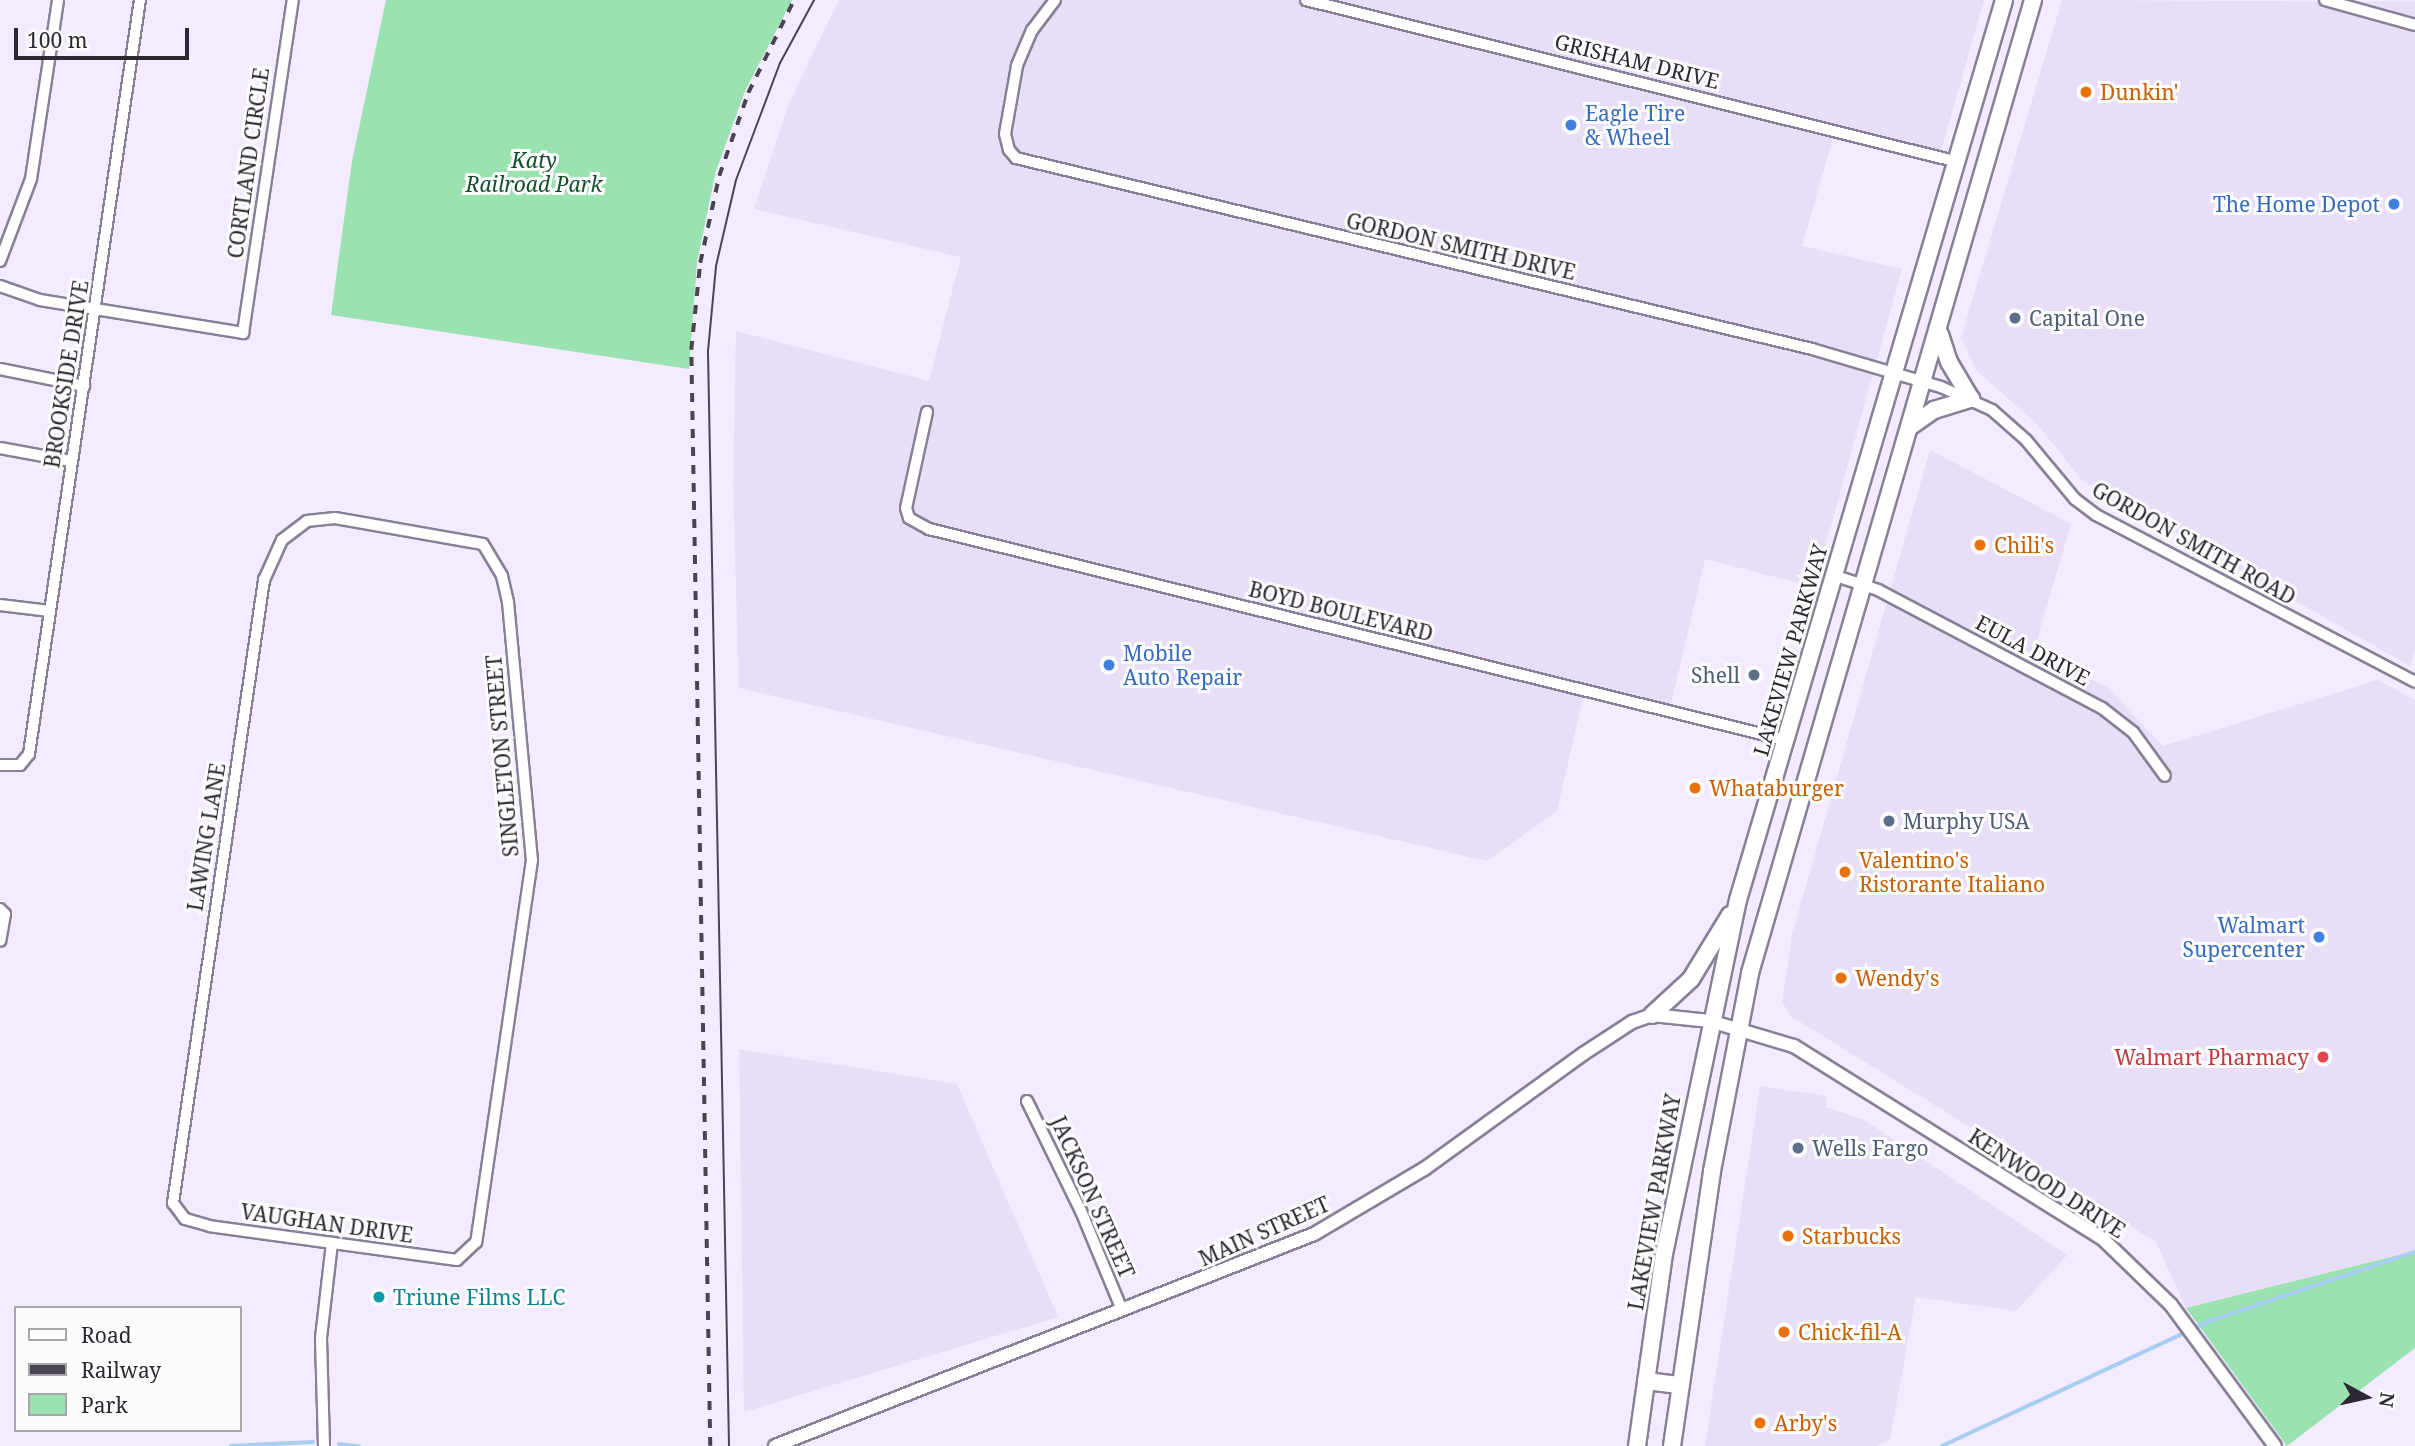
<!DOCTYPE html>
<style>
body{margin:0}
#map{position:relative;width:2415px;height:1446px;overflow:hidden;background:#f3ebff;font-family:"Noto Serif",serif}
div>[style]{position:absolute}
.built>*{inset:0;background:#e8def8}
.green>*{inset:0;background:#9ae2b0}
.stream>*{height:3.5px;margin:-1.75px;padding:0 1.75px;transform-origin:1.75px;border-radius:1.75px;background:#a8cef2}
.roads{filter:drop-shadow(2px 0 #888096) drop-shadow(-2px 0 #888096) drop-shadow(0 2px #888096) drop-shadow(0 -2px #888096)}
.minor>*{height:10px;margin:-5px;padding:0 5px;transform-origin:5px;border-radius:5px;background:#fff}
.tertiary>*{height:12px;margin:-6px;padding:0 6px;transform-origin:6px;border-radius:6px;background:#fff}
.primary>*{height:16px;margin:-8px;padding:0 8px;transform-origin:8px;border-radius:8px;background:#fff}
.tram>*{height:2px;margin:-1px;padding:0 1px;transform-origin:1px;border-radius:1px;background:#494450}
.rail>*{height:3.5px;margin-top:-1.75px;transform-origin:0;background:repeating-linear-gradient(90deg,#494450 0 9px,transparent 0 18px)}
.dots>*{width:19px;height:19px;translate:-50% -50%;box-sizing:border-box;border:4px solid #fcfcfc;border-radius:50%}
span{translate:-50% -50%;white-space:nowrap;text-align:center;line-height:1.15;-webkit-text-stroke:6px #fcfcfc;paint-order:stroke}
.street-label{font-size:21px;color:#2c2832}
.food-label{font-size:21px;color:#c56008}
.left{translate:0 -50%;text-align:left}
.shop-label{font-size:21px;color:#366cbe}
.right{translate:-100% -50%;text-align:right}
.park-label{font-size:21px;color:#154f2d;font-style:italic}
.service-label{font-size:21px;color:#4e5e75}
.health-label{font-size:21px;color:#be3a42}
.culture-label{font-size:21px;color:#0d838f}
.legend{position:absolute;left:14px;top:1306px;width:228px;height:126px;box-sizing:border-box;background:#fcfcfc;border:2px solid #a9a7ab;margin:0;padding:9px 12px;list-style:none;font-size:21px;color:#2c2832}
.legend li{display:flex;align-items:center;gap:14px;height:35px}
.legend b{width:35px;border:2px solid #a9a7ab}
.north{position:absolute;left:2331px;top:1362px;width:70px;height:70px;-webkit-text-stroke:5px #fcfcfc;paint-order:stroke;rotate:98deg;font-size:19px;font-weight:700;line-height:28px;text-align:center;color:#2c2832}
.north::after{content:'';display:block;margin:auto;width:24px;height:32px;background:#2c2832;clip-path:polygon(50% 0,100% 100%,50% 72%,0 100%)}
.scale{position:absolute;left:14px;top:28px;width:175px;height:32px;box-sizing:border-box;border:4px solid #2c2832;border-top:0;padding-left:9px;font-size:21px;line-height:24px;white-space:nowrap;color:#2c2832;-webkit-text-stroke:5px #fcfcfc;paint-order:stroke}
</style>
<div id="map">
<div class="built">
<i style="clip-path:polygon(839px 0,1984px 0,1937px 165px,1833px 138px,1802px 246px,1902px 269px,1814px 587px,1705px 559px,1668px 717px,1583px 698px,1557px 811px,1487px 861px,739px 688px,733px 485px,736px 331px,929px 381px,961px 257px,754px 209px,789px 103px)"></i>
<i style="clip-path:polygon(2062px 0,2415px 2px,2415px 648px,2410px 666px,2082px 480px,2037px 424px,1977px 371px,1961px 338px)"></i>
<i style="clip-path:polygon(1930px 450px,2071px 524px,2034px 650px,2107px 687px,2163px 746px,2378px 680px,2415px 700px,2415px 1251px,2186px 1308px,2156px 1242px,1792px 1017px,1782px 1002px,1792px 935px)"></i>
<i style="clip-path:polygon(739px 1049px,957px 1084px,1058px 1317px,744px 1412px)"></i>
<i style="clip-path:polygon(1760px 1086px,1827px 1096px,1826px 1107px,1864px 1120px,2067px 1255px,2016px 1311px,1916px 1297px,1890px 1439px,1877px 1446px,1705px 1446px)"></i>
</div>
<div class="green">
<i style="clip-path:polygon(386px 0,792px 0,745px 91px,716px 171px,697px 262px,689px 369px,331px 315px,352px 161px)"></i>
<i style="clip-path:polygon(2415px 1251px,2415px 1348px,2287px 1446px,2186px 1308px)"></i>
</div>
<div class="stream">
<i style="left:339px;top:1444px;width:20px;rotate:6deg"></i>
<i style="left:231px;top:1446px;width:82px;rotate:-2.8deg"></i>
<i style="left:1942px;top:1446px;width:296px;rotate:-25deg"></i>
<i style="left:2210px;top:1321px;width:216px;rotate:-18.6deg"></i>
</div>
<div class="roads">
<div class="minor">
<i style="left:1055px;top:0;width:38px;rotate:127deg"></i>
<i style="left:1032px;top:30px;width:39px;rotate:113deg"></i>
<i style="left:1017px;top:66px;width:69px;rotate:100deg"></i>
<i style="left:1005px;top:134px;width:16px;rotate:76deg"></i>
<i style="left:1009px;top:150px;width:11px;rotate:49deg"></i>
<i style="left:1016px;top:158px;width:819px;rotate:13.49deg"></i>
<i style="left:1812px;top:349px;width:134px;rotate:16.4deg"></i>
<i style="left:1941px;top:387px;width:56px;rotate:24.3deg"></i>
<i style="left:1992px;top:410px;width:45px;rotate:41.4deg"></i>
<i style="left:2026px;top:440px;width:77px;rotate:50.3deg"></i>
<i style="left:2075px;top:499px;width:26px;rotate:37deg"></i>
<i style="left:2096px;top:515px;width:360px;rotate:27.6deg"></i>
<i style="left:1306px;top:0;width:672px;rotate:13.95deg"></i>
<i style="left:2325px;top:0;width:93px;rotate:15.5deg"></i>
<i style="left:0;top:261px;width:88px;rotate:-69.3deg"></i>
<i style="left:31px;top:179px;width:181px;rotate:-81.4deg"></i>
<i style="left:0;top:286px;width:42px;rotate:19.3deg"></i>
<i style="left:40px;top:300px;width:206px;rotate:9.2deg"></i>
<i style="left:243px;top:333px;width:337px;rotate:-81.5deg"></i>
<i style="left:0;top:369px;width:86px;rotate:11.4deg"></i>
<i style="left:927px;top:412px;width:98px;rotate:102.3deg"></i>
<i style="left:906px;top:508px;width:10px;rotate:73deg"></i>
<i style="left:909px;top:518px;width:23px;rotate:29deg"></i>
<i style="left:929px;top:529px;width:883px;rotate:13.83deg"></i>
<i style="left:0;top:448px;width:72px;rotate:10.4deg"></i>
<i style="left:335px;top:518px;width:150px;rotate:10deg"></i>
<i style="left:483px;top:544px;width:37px;rotate:59deg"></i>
<i style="left:502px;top:576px;width:27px;rotate:77deg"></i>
<i style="left:508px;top:602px;width:259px;rotate:84.7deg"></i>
<i style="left:532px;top:860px;width:386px;rotate:98.3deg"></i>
<i style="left:476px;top:1242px;width:26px;rotate:137deg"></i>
<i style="left:457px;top:1260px;width:249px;rotate:-172.2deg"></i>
<i style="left:210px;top:1226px;width:26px;rotate:-164deg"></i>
<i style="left:185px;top:1219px;width:20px;rotate:-127deg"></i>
<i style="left:173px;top:1203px;width:630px;rotate:-81.69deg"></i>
<i style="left:264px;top:580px;width:44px;rotate:-65.8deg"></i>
<i style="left:282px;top:540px;width:31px;rotate:-37deg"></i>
<i style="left:307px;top:521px;width:28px;rotate:-6deg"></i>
<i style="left:1833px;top:575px;width:47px;rotate:18.4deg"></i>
<i style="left:1878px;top:590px;width:253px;rotate:27.8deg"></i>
<i style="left:2102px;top:708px;width:39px;rotate:38deg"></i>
<i style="left:2133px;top:732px;width:54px;rotate:54deg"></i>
<i style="left:0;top:605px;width:50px;rotate:6.8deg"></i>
<i style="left:0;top:765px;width:20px"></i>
<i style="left:20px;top:765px;width:14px;rotate:-51deg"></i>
<i style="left:29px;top:754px;width:762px;rotate:-81.63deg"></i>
<i style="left:0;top:909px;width:7px;rotate:45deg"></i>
<i style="left:5px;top:914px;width:27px;rotate:100deg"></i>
<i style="left:1027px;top:1101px;width:123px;rotate:63.9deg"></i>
<i style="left:1081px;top:1211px;width:107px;rotate:67.5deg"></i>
<i style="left:324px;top:1446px;width:108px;rotate:-91.6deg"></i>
<i style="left:321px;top:1338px;width:96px;rotate:-83.4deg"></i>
</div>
<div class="tertiary">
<i style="left:775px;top:1446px;width:579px;rotate:-21.47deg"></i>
<i style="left:1314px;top:1234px;width:128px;rotate:-30.6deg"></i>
<i style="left:1424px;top:1169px;width:196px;rotate:-35.9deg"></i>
<i style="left:1583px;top:1054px;width:59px;rotate:-33.1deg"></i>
<i style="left:1632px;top:1022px;width:21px;rotate:-19deg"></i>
<i style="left:1652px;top:1015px;width:58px;rotate:5.9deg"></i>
<i style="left:1710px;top:1021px;width:88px;rotate:16.6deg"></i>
<i style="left:1794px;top:1046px;width:366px;rotate:32deg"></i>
<i style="left:2104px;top:1240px;width:93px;rotate:44.1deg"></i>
<i style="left:2171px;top:1305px;width:175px;rotate:53.6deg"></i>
</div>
<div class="primary">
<i style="left:1911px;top:426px;width:28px;rotate:-35deg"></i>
<i style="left:1934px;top:410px;width:39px;rotate:-17deg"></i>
<i style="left:1971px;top:399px;width:43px;rotate:-120.7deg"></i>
<i style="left:1949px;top:362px;width:29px;rotate:-108deg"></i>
<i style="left:1652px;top:1015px;width:53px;rotate:-42.7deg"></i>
<i style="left:1691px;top:979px;width:75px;rotate:-58.6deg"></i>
<i style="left:1646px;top:1381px;width:35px;rotate:7deg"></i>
<i style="left:1637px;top:1446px;width:194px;rotate:-82deg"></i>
<i style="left:1664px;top:1254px;width:362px;rotate:-78.2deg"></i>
<i style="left:1738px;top:900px;width:938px;rotate:-73.53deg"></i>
<i style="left:1672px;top:1446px;width:278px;rotate:-81.7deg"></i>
<i style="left:1712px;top:1171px;width:202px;rotate:-79.1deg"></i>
<i style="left:1750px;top:973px;width:1013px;rotate:-73.78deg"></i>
</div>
</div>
<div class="tram">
<i style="left:729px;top:1446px;width:1095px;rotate:-91.1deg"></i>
<i style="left:708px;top:351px;width:85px;rotate:-84.6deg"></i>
<i style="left:716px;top:266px;width:88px;rotate:-76.9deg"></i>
<i style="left:736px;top:180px;width:125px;rotate:-69.4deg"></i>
<i style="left:780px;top:63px;width:72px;rotate:-61.6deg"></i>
</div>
<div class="rail">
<i style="left:710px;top:1446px;width:1096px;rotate:-90.99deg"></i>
<i style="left:691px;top:350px;width:87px;rotate:-84.1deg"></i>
<i style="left:700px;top:263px;width:89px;rotate:-77.7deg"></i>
<i style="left:719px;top:176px;width:88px;rotate:-70.7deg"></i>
<i style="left:748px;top:93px;width:104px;rotate:-63.7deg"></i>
</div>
<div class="dots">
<i style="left:2086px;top:92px;background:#e8710a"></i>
<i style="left:1571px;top:125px;background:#3f7fe0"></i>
<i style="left:2394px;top:204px;background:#3f7fe0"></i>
<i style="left:2015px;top:318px;background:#5c6f8a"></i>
<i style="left:1980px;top:545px;background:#e8710a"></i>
<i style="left:1109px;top:665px;background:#3f7fe0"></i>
<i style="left:1754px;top:675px;background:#5c6f8a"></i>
<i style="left:1695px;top:788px;background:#e8710a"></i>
<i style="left:1889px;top:821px;background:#5c6f8a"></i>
<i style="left:1845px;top:872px;background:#e8710a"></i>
<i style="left:2319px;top:937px;background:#3f7fe0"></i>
<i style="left:1841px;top:978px;background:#e8710a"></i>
<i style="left:2323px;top:1057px;background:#e0444e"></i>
<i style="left:1798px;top:1148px;background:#5c6f8a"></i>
<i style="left:1788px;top:1236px;background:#e8710a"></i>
<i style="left:379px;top:1297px;background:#0f9aa8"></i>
<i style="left:1784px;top:1332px;background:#e8710a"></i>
<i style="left:1760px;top:1423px;background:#e8710a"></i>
</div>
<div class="street-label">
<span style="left:1637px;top:61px;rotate:14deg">GRISHAM DRIVE</span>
<span style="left:248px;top:163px;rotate:-82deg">CORTLAND CIRCLE</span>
<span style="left:1461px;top:246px;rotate:13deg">GORDON SMITH DRIVE</span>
<span style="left:66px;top:374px;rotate:-81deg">BROOKSIDE DRIVE</span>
<span style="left:2194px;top:543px;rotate:29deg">GORDON SMITH ROAD</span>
<span style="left:1341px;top:611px;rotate:14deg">BOYD BOULEVARD</span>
<span style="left:1790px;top:650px;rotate:-74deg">LAKEVIEW PARKWAY</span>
<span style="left:2033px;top:650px;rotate:28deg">EULA DRIVE</span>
<span style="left:502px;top:756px;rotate:-95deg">SINGLETON STREET</span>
<span style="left:206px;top:837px;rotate:-81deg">LAWING LANE</span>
<span style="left:2047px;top:1183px;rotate:33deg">KENWOOD DRIVE</span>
<span style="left:1093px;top:1197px;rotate:66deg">JACKSON STREET</span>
<span style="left:1654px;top:1202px;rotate:-80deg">LAKEVIEW PARKWAY</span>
<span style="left:327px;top:1223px;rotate:8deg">VAUGHAN DRIVE</span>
<span style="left:1264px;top:1231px;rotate:-24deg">MAIN STREET</span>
</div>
<div class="food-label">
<span class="left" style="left:2100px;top:92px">Dunkin'</span>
<span class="left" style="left:1994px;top:545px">Chili's</span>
<span class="left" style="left:1709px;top:788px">Whataburger</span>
<span class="left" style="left:1859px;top:872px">Valentino's<br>Ristorante Italiano</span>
<span class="left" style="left:1855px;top:978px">Wendy's</span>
<span class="left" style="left:1802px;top:1236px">Starbucks</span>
<span class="left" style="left:1798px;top:1332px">Chick-fil-A</span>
<span class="left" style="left:1774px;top:1423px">Arby's</span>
</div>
<div class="shop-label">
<span class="left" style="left:1585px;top:125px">Eagle Tire<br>&amp; Wheel</span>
<span class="right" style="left:2380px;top:204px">The Home Depot</span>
<span class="left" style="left:1123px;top:665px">Mobile<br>Auto Repair</span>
<span class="right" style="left:2305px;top:937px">Walmart<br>Supercenter</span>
</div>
<div class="park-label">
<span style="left:534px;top:172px">Katy<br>Railroad Park</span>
</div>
<div class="service-label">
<span class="left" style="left:2029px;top:318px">Capital One</span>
<span class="right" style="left:1740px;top:675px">Shell</span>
<span class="left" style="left:1903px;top:821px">Murphy USA</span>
<span class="left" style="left:1812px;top:1148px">Wells Fargo</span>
</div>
<div class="health-label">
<span class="right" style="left:2309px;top:1057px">Walmart Pharmacy</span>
</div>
<div class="culture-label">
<span class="left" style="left:393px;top:1297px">Triune Films LLC</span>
</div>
<ul class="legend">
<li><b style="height:9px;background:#fff"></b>Road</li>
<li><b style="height:9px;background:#494450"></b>Railway</li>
<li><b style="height:19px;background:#9ae2b0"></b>Park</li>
</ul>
<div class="north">N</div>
<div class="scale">100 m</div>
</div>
